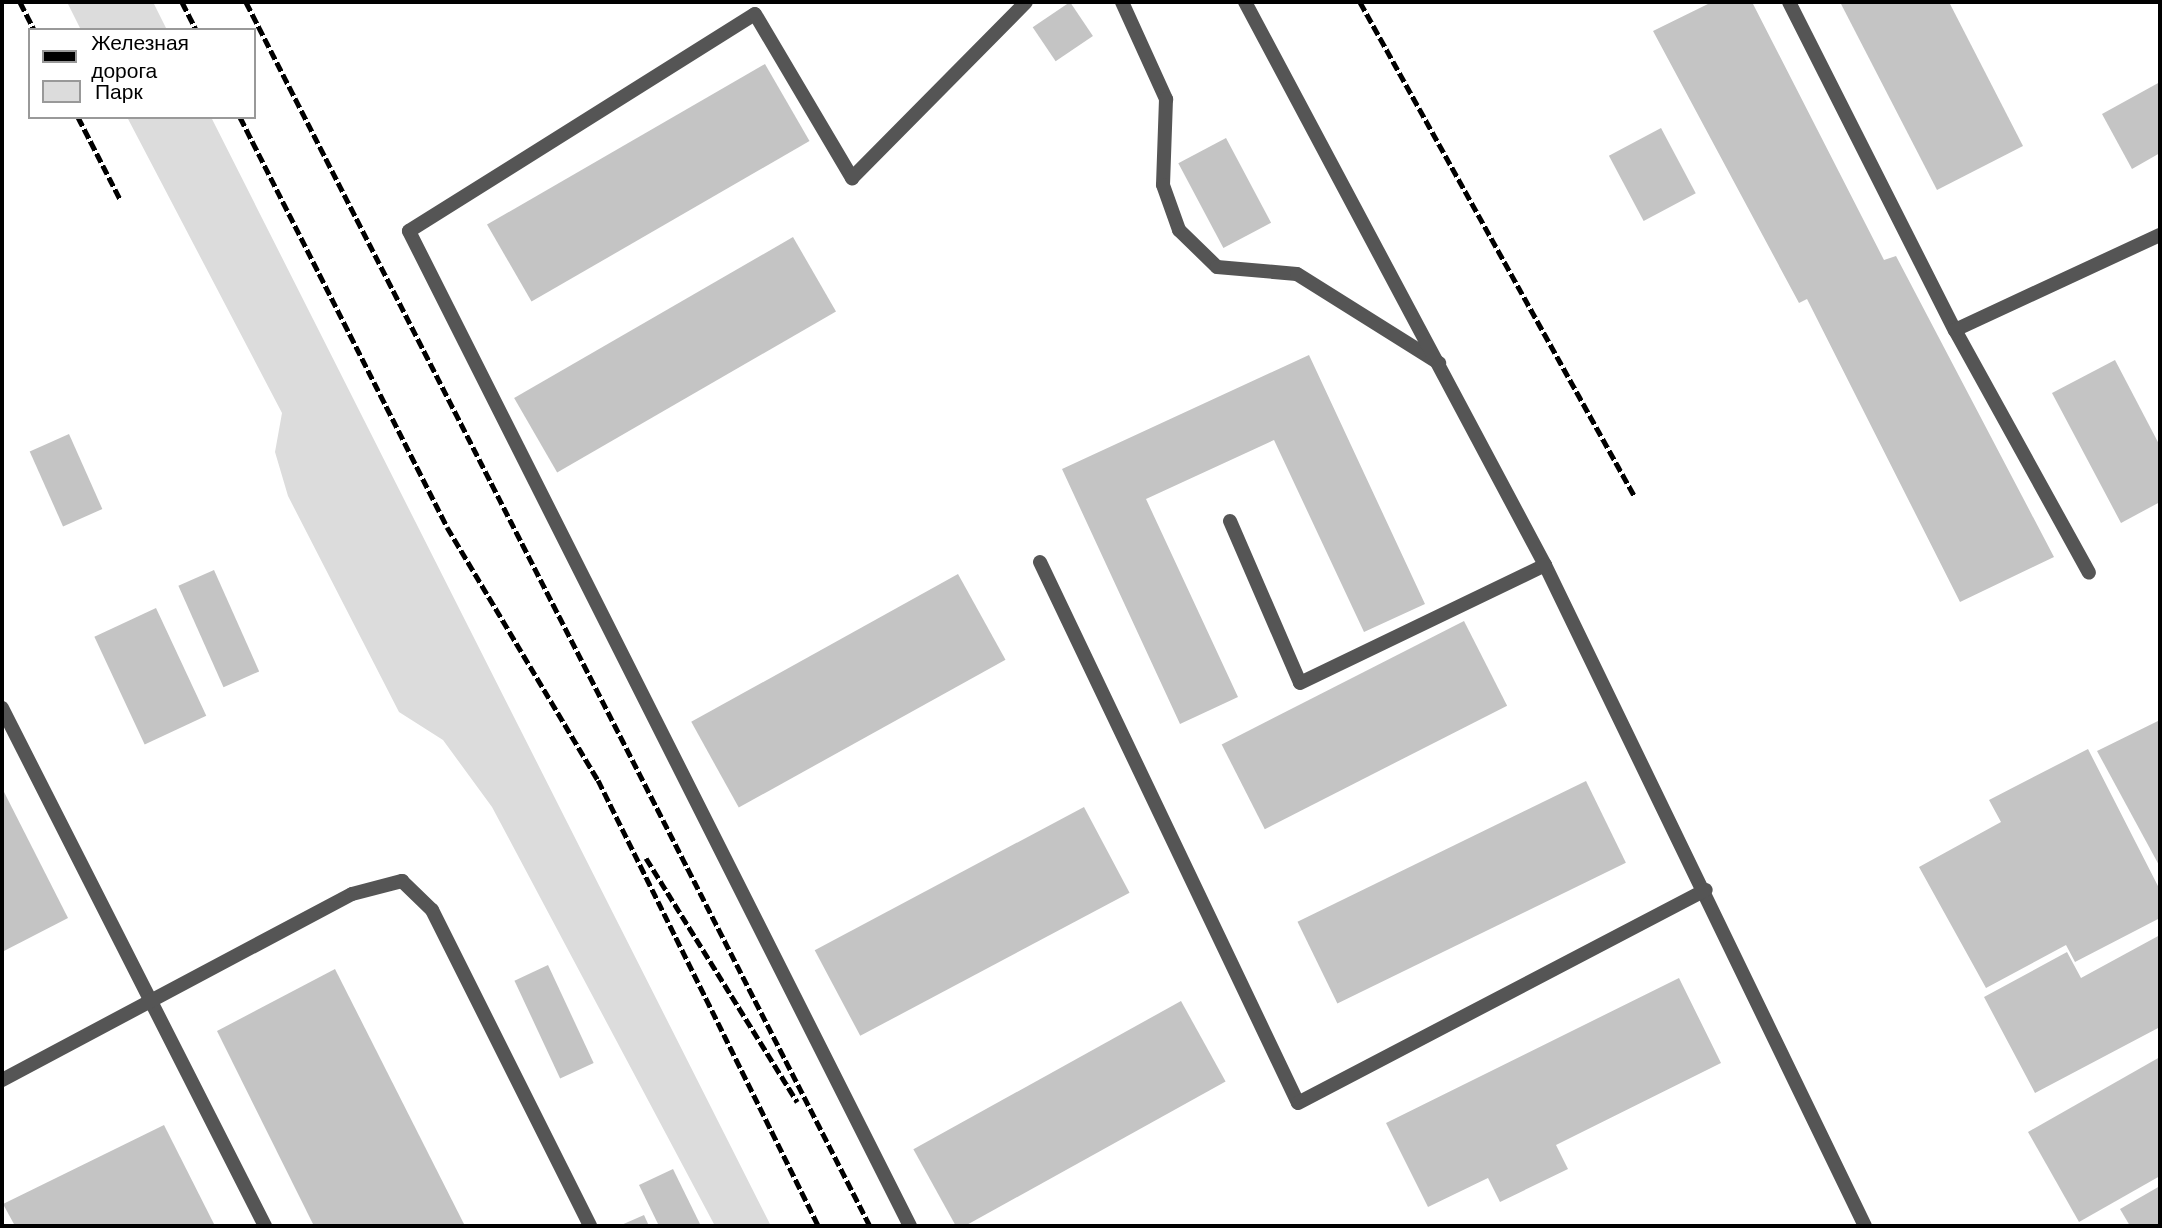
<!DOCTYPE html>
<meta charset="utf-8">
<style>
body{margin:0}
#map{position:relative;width:2162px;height:1228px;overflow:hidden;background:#fff;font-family:"DM Sans",sans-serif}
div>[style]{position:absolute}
.green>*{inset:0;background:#dcdcdc}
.building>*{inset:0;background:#c4c4c4;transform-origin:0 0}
.service>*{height:14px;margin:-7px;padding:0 7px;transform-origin:7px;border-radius:7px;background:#555}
.rail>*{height:5px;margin-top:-2.5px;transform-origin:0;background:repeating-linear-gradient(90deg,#000 0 10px,transparent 0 13.5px)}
span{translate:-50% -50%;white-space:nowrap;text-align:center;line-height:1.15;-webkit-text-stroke:6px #fff;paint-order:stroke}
.frame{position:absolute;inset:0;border:4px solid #000;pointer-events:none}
.legend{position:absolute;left:28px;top:28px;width:228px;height:91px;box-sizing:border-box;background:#fff;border:2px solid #999;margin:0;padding:9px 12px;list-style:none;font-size:21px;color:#000}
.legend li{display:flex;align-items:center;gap:14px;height:35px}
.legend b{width:35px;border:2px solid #999}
</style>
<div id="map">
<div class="green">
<i style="clip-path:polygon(67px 2px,153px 2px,167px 30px,81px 30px)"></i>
<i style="clip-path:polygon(127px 117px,211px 117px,771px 1226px,715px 1226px,492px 807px,443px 740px,399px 712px,288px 496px,275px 452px,282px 413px)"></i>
</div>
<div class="building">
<i style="left:1070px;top:2px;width:41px;height:45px;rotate:56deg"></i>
<i style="clip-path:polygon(1712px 2px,1752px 2px,1884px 260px,1896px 256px,2054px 557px,1960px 602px,1807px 299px,1799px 303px,1653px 31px)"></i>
<i style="clip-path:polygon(1840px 2px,1949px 2px,2023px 146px,1937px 190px)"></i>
<i style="left:765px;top:64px;width:89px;height:321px;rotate:60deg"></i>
<i style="clip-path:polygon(2160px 82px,2160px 153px,2132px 169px,2102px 114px)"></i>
<i style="left:1661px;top:128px;width:74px;height:59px;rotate:62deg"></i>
<i style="left:1226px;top:138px;width:96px;height:54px;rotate:62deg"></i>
<i style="left:793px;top:237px;width:86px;height:322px;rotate:60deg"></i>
<i style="clip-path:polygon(1309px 355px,1425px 604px,1364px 632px,1274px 440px,1146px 499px,1238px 697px,1180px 724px,1062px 469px)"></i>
<i style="clip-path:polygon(2115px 360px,2160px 446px,2160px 502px,2121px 523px,2052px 393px)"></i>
<i style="left:69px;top:434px;width:82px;height:43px;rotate:66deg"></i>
<i style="left:214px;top:570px;width:111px;height:39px;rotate:66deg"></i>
<i style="left:958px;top:574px;width:98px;height:305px;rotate:61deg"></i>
<i style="left:156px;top:608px;width:119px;height:68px;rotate:65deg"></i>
<i style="left:1464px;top:621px;width:95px;height:272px;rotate:63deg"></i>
<i style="clip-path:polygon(2160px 720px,2160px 867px,2097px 751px)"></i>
<i style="clip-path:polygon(2088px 749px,2160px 890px,2160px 918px,2075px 962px,2066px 945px,1986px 988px,1919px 867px,2001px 822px,1989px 800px)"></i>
<i style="left:1586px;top:781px;width:91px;height:321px;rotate:64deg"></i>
<i style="clip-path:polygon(2px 788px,68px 918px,2px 952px)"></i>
<i style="left:1084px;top:807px;width:97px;height:305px;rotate:62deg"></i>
<i style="clip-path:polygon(2160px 935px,2160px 1027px,2035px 1093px,1984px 997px,2067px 952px,2081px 978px)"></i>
<i style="left:548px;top:965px;width:108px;height:37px;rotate:65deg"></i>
<i style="clip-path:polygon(335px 969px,465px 1226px,314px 1226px,217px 1031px)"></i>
<i style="clip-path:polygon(1679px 978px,1721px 1063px,1556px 1145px,1568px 1169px,1500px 1202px,1488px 1178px,1428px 1207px,1386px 1123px)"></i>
<i style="left:1181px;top:1001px;width:92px;height:306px;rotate:61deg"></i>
<i style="clip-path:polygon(2160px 1057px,2160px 1176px,2079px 1222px,2028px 1132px)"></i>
<i style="clip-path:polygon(164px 1125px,215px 1226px,15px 1226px,3px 1204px)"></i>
<i style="clip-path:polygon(673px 1169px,701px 1226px,659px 1226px,639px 1185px)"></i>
<i style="clip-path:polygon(2160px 1186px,2160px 1226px,2130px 1226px,2120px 1209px)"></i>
<i style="clip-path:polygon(644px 1215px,649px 1226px,619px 1226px)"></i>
</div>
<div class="service">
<i style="left:1122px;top:2px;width:107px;rotate:65.6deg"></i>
<i style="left:1166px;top:99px;width:86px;rotate:92deg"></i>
<i style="left:1163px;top:185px;width:48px;rotate:70.4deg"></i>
<i style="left:1179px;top:230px;width:53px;rotate:44.2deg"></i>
<i style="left:1217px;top:267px;width:80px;rotate:5deg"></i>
<i style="left:1297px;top:274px;width:168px;rotate:32.1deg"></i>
<i style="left:1245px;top:2px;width:638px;rotate:61.95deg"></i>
<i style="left:1545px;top:565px;width:734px;rotate:64.17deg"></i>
<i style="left:1789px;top:2px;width:368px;rotate:63.2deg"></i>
<i style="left:1955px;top:330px;width:277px;rotate:61.1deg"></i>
<i style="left:1955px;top:330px;width:226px;rotate:-24.9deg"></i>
<i style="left:1230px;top:521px;width:176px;rotate:66.6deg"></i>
<i style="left:1300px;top:683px;width:272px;rotate:-25.7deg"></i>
<i style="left:1040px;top:562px;width:599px;rotate:64.5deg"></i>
<i style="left:1298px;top:1103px;width:460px;rotate:-27.6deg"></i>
<i style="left:2px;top:708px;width:581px;rotate:63.08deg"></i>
<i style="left:2px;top:1080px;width:396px;rotate:-28deg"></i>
<i style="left:352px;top:894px;width:52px;rotate:-14.6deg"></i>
<i style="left:402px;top:881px;width:42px;rotate:44deg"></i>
<i style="left:432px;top:910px;width:353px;rotate:63.4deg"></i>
<i style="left:910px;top:1226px;width:1114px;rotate:-116.73deg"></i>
<i style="left:409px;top:231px;width:408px;rotate:-32.1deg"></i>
<i style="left:755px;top:14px;width:191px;rotate:59.4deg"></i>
<i style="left:852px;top:178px;width:247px;rotate:-45.3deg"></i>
</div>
<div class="rail">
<i style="left:20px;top:2px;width:31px;rotate:63deg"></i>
<i style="left:182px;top:2px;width:31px;rotate:63deg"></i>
<i style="left:246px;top:2px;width:1374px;rotate:62.99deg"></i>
<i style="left:1360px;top:2px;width:566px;rotate:60.95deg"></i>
<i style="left:78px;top:117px;width:92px;rotate:62.9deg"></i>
<i style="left:240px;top:117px;width:459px;rotate:63.2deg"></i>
<i style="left:447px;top:527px;width:295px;rotate:59.2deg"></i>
<i style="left:598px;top:780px;width:497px;rotate:63.7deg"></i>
<i style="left:646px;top:858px;width:287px;rotate:58.2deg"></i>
</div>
<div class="frame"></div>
<ul class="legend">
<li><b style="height:9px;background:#000"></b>Железная дорога</li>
<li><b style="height:19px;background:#dcdcdc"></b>Парк</li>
</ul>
</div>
